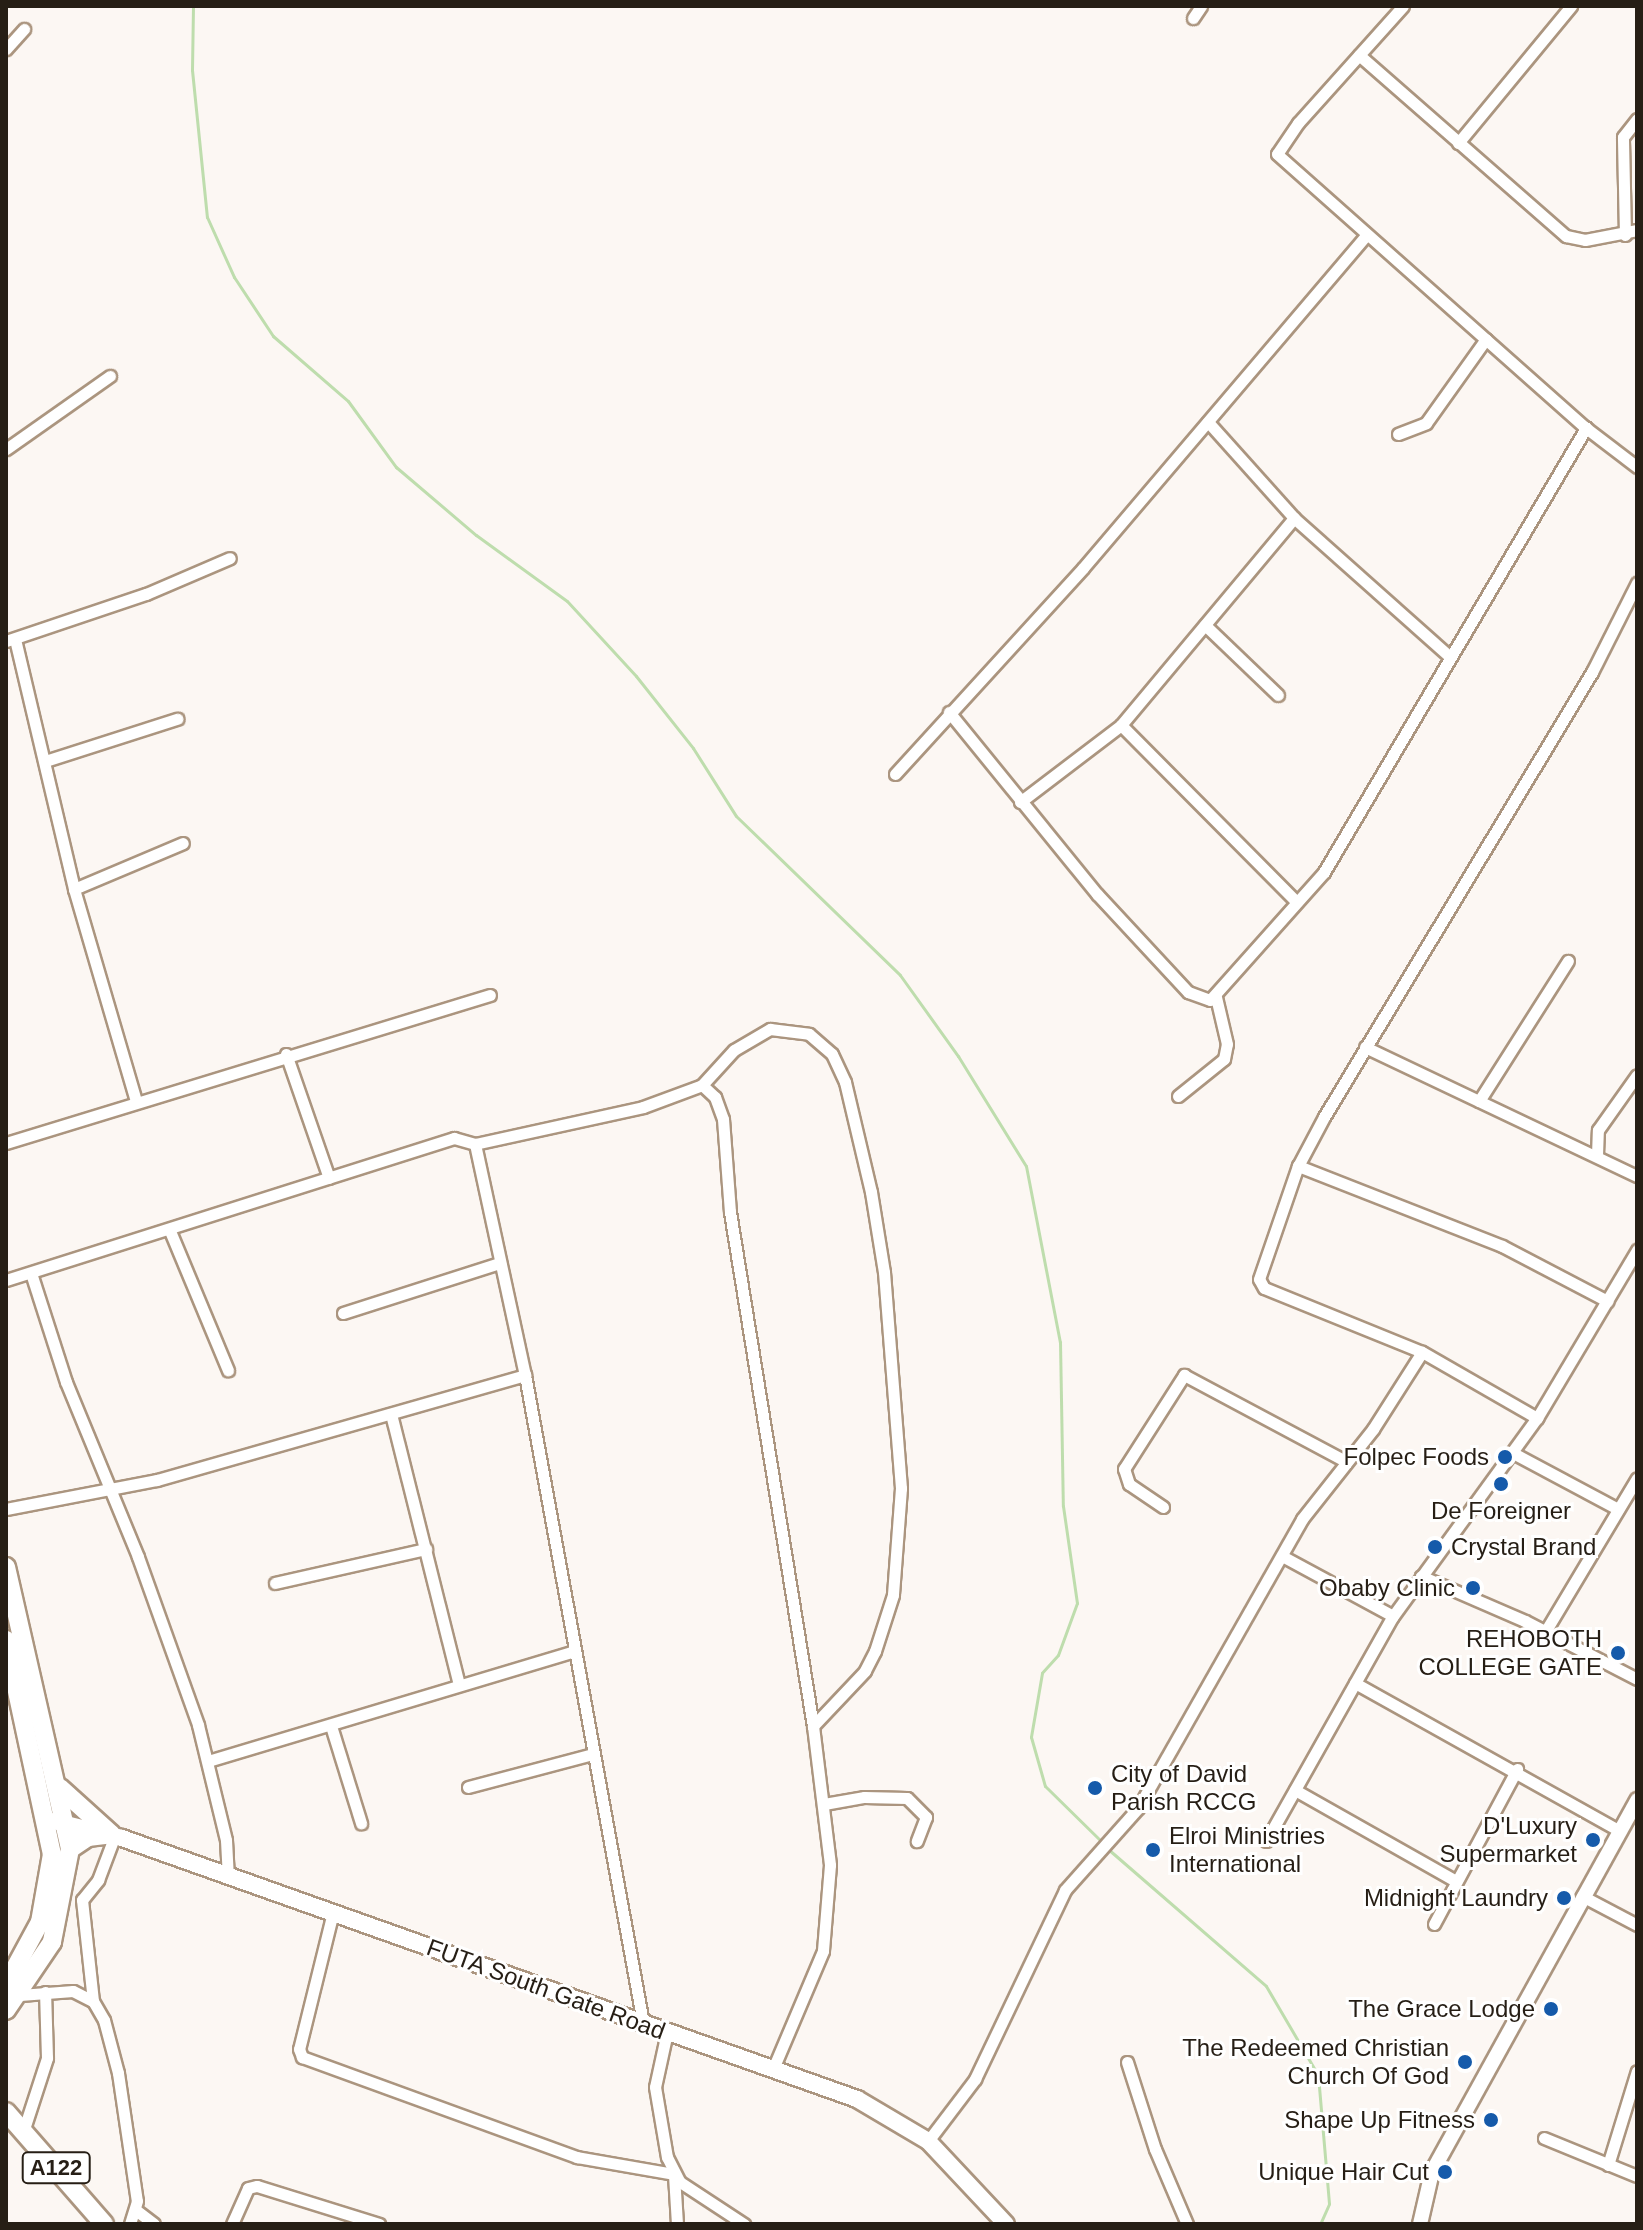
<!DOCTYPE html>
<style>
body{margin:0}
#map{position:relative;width:1643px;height:2230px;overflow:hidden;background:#fcf7f3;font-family:Helvetica,sans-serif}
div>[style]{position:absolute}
.stream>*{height:3px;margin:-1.5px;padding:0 1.5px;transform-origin:1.5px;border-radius:1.5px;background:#beddad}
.roads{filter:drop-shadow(2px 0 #ab957f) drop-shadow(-2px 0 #ab957f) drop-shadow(0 2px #ab957f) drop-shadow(0 -2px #ab957f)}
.minor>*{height:11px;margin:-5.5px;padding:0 5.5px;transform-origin:5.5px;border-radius:5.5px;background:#fff}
.tertiary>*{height:14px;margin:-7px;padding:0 7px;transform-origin:7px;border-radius:7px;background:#fff}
.secondary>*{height:16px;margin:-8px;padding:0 8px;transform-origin:8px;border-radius:8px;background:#fff}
.primary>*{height:18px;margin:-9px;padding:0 9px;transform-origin:9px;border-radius:9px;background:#fff}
.trunk>*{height:18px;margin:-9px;padding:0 9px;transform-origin:9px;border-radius:9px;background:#fff}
.dots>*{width:22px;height:22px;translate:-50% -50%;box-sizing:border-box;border:4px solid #fff;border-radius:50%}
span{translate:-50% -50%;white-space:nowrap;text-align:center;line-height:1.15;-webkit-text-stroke:6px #fff;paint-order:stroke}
.shield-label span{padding:2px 6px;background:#fff;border:2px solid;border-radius:6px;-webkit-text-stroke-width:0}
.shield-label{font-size:22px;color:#261e15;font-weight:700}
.poi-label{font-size:24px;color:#261e15}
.right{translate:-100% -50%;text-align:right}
.left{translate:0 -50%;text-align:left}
.street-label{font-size:24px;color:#261e15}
.frame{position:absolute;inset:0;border:8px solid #261e15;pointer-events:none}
</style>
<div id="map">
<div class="stream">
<i style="left:193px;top:6px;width:64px;rotate:90.9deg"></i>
<i style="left:192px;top:70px;width:148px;rotate:84.2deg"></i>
<i style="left:207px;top:217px;width:66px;rotate:65.8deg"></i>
<i style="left:234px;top:277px;width:71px;rotate:56.5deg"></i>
<i style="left:273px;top:336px;width:99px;rotate:40.9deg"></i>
<i style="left:348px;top:401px;width:82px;rotate:54deg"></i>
<i style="left:396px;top:467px;width:105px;rotate:40.4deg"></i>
<i style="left:476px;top:535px;width:112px;rotate:36deg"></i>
<i style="left:567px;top:601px;width:102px;rotate:47.4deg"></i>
<i style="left:636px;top:676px;width:92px;rotate:51.6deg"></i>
<i style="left:693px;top:748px;width:80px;rotate:57.7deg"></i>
<i style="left:736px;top:816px;width:228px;rotate:44.1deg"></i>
<i style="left:900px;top:975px;width:100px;rotate:54.4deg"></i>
<i style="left:958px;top:1056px;width:129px;rotate:58.3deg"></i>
<i style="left:1026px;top:1166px;width:179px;rotate:79.1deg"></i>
<i style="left:1060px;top:1342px;width:164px;rotate:89deg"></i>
<i style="left:1063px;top:1506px;width:98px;rotate:81.8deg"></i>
<i style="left:1077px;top:1603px;width:55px;rotate:110.1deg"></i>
<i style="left:1058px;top:1655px;width:24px;rotate:132deg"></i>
<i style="left:1042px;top:1673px;width:65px;rotate:99.8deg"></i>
<i style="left:1031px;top:1737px;width:51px;rotate:74.1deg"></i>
<i style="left:1045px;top:1786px;width:81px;rotate:44.5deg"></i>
<i style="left:1108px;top:1849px;width:209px;rotate:40.9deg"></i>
<i style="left:1266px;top:1986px;width:103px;rotate:59.7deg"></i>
<i style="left:1318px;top:2075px;width:129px;rotate:85.1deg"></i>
<i style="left:1329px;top:2204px;width:22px;rotate:114deg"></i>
</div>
<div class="roads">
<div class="minor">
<i style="left:1403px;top:6px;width:157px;rotate:131.9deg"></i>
<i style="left:1298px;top:123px;width:37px;rotate:124deg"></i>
<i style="left:1277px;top:154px;width:413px;rotate:41.6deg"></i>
<i style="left:1586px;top:428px;width:64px;rotate:37.4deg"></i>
<i style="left:1193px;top:18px;width:14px;rotate:-56deg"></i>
<i style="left:6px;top:49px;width:27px;rotate:-48deg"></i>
<i style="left:1359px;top:55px;width:275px;rotate:41.2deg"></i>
<i style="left:1566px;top:236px;width:19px;rotate:12deg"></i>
<i style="left:1585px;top:240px;width:53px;rotate:-10.9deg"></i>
<i style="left:1458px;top:143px;width:178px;rotate:-50.5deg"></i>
<i style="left:1625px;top:235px;width:98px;rotate:-91.2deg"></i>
<i style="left:1623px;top:137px;width:23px;rotate:-52deg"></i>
<i style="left:1208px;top:422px;width:129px;rotate:48.1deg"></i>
<i style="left:1294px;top:518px;width:206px;rotate:41.7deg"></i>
<i style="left:1398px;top:434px;width:30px;rotate:-21deg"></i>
<i style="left:1426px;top:423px;width:103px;rotate:-54.5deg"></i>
<i style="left:6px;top:449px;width:127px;rotate:-35.1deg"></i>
<i style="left:1205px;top:625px;width:101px;rotate:43.8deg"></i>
<i style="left:15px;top:639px;width:257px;rotate:76.7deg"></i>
<i style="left:74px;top:889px;width:221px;rotate:73.7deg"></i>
<i style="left:6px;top:641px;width:148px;rotate:-18.6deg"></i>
<i style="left:146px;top:594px;width:91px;rotate:-23.2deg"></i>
<i style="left:949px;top:712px;width:235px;rotate:50.9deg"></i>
<i style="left:1097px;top:894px;width:134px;rotate:47.1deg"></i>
<i style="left:1188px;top:992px;width:23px;rotate:20deg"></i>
<i style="left:1210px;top:1000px;width:171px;rotate:-48.3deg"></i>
<i style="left:1324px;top:872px;width:516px;rotate:-59.46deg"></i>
<i style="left:1121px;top:725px;width:247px;rotate:45.2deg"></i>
<i style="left:45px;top:761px;width:139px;rotate:-17.7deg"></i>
<i style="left:895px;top:774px;width:279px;rotate:-47.6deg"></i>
<i style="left:1083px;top:568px;width:435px;rotate:-49.6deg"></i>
<i style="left:1020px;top:802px;width:127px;rotate:-37.3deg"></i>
<i style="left:1121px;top:725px;width:270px;rotate:-50.1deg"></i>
<i style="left:74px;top:889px;width:118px;rotate:-22.9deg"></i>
<i style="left:1365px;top:1047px;width:301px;rotate:25.4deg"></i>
<i style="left:286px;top:1054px;width:131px;rotate:70.9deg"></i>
<i style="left:702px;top:1085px;width:18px;rotate:43deg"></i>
<i style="left:715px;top:1097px;width:23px;rotate:70deg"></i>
<i style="left:723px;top:1119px;width:93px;rotate:85.7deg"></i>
<i style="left:730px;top:1212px;width:521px;rotate:80.83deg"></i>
<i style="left:813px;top:1726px;width:140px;rotate:83deg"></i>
<i style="left:830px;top:1865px;width:86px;rotate:94.7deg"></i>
<i style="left:823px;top:1951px;width:128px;rotate:113deg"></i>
<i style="left:1178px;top:1096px;width:59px;rotate:-38.8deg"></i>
<i style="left:1224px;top:1059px;width:15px;rotate:-79deg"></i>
<i style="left:1227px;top:1044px;width:48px;rotate:-103.2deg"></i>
<i style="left:1479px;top:1101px;width:166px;rotate:-57.6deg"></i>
<i style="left:6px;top:1143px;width:506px;rotate:-17deg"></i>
<i style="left:475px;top:1144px;width:236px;rotate:77.8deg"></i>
<i style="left:525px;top:1375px;width:659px;rotate:79.68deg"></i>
<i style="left:1597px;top:1155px;width:25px;rotate:-88deg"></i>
<i style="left:1598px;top:1130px;width:67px;rotate:-54.7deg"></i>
<i style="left:1298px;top:1166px;width:219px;rotate:21.4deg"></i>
<i style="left:1502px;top:1246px;width:119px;rotate:27.6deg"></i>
<i style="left:170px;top:1231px;width:151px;rotate:67.4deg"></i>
<i style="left:31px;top:1273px;width:114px;rotate:72.2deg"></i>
<i style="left:66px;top:1382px;width:189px;rotate:67.6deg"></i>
<i style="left:138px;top:1557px;width:178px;rotate:70.3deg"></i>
<i style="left:198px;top:1725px;width:118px;rotate:76.3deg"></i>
<i style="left:226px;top:1840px;width:37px;rotate:87deg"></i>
<i style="left:6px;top:1280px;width:470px;rotate:-17.6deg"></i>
<i style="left:454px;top:1138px;width:22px;rotate:16deg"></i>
<i style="left:475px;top:1144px;width:172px;rotate:-12.4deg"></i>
<i style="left:643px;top:1107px;width:63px;rotate:-20.4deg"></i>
<i style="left:702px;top:1085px;width:47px;rotate:-47.6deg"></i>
<i style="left:734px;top:1050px;width:42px;rotate:-30.3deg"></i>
<i style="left:770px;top:1029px;width:39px;rotate:7deg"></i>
<i style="left:809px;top:1034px;width:30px;rotate:41deg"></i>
<i style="left:832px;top:1054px;width:31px;rotate:65deg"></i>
<i style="left:845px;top:1082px;width:113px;rotate:76.7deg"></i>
<i style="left:871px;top:1192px;width:81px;rotate:80.8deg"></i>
<i style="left:884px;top:1272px;width:217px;rotate:85.5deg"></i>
<i style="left:901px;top:1488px;width:107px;rotate:94.3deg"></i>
<i style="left:893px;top:1595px;width:59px;rotate:107.8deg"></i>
<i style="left:875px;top:1651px;width:22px;rotate:117deg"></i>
<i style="left:865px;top:1671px;width:76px;rotate:133.4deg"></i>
<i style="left:343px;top:1313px;width:165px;rotate:-17.7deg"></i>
<i style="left:391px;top:1414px;width:279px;rotate:75.9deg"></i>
<i style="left:1537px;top:1418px;width:133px;rotate:-150.1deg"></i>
<i style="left:1422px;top:1352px;width:170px;rotate:-157.9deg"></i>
<i style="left:1264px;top:1288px;width:10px;rotate:-119deg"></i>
<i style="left:1259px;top:1279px;width:120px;rotate:-71deg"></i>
<i style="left:1298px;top:1166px;width:55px;rotate:-62deg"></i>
<i style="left:1324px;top:1117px;width:519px;rotate:-58.94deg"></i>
<i style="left:1592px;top:672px;width:100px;rotate:-63.2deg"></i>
<i style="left:1513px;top:1453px;width:119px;rotate:28.1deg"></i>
<i style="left:1163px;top:1507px;width:41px;rotate:-145.9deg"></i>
<i style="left:1129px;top:1484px;width:16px;rotate:-108deg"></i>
<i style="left:1124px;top:1469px;width:112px;rotate:-57.4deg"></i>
<i style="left:1184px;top:1375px;width:183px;rotate:28.1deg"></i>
<i style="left:6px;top:1509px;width:154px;rotate:-10.9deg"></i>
<i style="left:157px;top:1480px;width:383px;rotate:-15.9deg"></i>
<i style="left:1282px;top:1556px;width:126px;rotate:28.4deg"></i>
<i style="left:1421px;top:1576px;width:113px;rotate:23.4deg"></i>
<i style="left:1525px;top:1621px;width:126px;rotate:27.4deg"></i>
<i style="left:275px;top:1583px;width:155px;rotate:-12.7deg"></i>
<i style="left:1545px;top:1632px;width:179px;rotate:-59.1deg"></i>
<i style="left:1355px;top:1683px;width:304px;rotate:29.2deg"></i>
<i style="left:331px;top:1726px;width:102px;rotate:72.8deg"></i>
<i style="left:208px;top:1761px;width:382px;rotate:-16.7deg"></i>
<i style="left:468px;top:1787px;width:129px;rotate:-14.8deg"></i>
<i style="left:1295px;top:1790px;width:185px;rotate:29.5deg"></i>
<i style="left:824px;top:1804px;width:41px;rotate:-9.9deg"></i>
<i style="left:864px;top:1797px;width:43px;rotate:1.3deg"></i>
<i style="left:907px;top:1798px;width:27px;rotate:45deg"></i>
<i style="left:926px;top:1817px;width:26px;rotate:111deg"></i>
<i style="left:1266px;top:1841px;width:258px;rotate:-60.6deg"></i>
<i style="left:1393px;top:1616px;width:245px;rotate:-54deg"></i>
<i style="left:1537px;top:1418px;width:196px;rotate:-59.2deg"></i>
<i style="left:1582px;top:1896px;width:62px;rotate:27.8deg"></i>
<i style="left:333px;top:1912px;width:141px;rotate:103.9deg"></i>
<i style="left:299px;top:2049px;width:9px;rotate:69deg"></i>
<i style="left:302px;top:2057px;width:293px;rotate:20deg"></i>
<i style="left:577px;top:2157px;width:98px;rotate:9.9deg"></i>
<i style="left:1434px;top:1924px;width:176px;rotate:-61.8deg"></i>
<i style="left:20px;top:1995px;width:53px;rotate:-4.3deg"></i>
<i style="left:73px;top:1991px;width:22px;rotate:27deg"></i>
<i style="left:93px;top:2001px;width:22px;rotate:60deg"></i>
<i style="left:104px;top:2020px;width:55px;rotate:75.2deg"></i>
<i style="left:118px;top:2073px;width:129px;rotate:81.6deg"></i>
<i style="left:137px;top:2201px;width:24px;rotate:107deg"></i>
<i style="left:93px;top:2001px;width:102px;rotate:-96.2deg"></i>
<i style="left:82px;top:1900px;width:26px;rotate:-51deg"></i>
<i style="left:98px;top:1880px;width:48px;rotate:-69.3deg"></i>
<i style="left:667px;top:2032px;width:56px;rotate:102.3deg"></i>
<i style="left:655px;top:2087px;width:71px;rotate:80.3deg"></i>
<i style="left:667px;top:2157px;width:28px;rotate:63deg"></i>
<i style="left:680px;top:2182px;width:77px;rotate:33.3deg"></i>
<i style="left:1127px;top:2062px;width:91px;rotate:72.2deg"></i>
<i style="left:1155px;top:2149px;width:82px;rotate:66.9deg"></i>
<i style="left:23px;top:2132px;width:78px;rotate:-72deg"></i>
<i style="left:47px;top:2058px;width:66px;rotate:-91.7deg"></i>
<i style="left:1544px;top:2138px;width:100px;rotate:22.2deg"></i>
<i style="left:928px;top:2141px;width:78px;rotate:-52.8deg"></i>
<i style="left:975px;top:2079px;width:209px;rotate:-64.5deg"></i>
<i style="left:1065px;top:1890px;width:110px;rotate:-48.3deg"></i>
<i style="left:1138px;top:1808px;width:332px;rotate:-60.4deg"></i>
<i style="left:1302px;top:1519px;width:115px;rotate:-51.7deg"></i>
<i style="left:1373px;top:1429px;width:91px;rotate:-57.5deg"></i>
<i style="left:1608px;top:2165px;width:98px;rotate:-72.9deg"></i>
<i style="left:674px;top:2175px;width:49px;rotate:86.5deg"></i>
<i style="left:137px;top:2211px;width:21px;rotate:37deg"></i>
<i style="left:232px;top:2224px;width:39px;rotate:-66deg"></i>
<i style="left:248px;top:2188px;width:9px;rotate:-13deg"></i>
<i style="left:257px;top:2186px;width:128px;rotate:17.3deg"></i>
</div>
<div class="tertiary">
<i style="left:1420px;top:2224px;width:53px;rotate:-77deg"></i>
<i style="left:1432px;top:2172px;width:425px;rotate:-61.1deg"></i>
</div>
<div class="secondary">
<i style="left:54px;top:1821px;width:70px;rotate:14deg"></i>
<i style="left:122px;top:1838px;width:780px;rotate:19.55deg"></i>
<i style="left:857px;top:2099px;width:82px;rotate:30.6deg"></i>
<i style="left:928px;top:2141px;width:114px;rotate:46.8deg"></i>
</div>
<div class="primary">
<i style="left:6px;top:1567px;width:289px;rotate:77.2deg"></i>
<i style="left:70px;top:1849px;width:95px;rotate:101deg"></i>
<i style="left:52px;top:1942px;width:82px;rotate:124.1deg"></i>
<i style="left:6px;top:1640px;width:219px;rotate:77.9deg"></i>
<i style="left:52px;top:1854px;width:69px;rotate:100deg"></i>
<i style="left:40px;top:1922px;width:72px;rotate:118.4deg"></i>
<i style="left:60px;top:1788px;width:69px;rotate:42deg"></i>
<i style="left:70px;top:1849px;width:22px;rotate:-34deg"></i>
<i style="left:88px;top:1837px;width:23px;rotate:-7deg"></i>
</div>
<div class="trunk">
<i style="left:6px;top:1979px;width:6px;rotate:-9deg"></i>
<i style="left:6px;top:2112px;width:149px;rotate:48.8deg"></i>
</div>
</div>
<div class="dots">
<i style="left:1505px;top:1457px;background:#155aaa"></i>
<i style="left:1501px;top:1484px;background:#155aaa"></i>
<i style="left:1435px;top:1547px;background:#155aaa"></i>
<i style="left:1473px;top:1588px;background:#155aaa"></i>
<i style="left:1618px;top:1653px;background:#155aaa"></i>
<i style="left:1095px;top:1788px;background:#155aaa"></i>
<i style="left:1593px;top:1840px;background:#155aaa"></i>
<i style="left:1153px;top:1850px;background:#155aaa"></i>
<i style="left:1564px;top:1898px;background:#155aaa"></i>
<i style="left:1551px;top:2009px;background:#155aaa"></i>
<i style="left:1465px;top:2062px;background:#155aaa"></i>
<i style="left:1491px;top:2120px;background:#155aaa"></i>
<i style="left:1445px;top:2172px;background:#155aaa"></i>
</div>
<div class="shield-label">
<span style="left:56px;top:2168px">A122</span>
</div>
<div class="poi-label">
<span class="right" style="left:1489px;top:1457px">Folpec Foods</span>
<span style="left:1501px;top:1511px">De Foreigner</span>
<span class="left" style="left:1451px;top:1547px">Crystal Brand</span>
<span class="right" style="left:1455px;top:1588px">Obaby Clinic</span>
<span class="right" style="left:1602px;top:1653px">REHOBOTH<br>COLLEGE GATE</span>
<span class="left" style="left:1111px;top:1788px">City of David<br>Parish RCCG</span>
<span class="right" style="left:1577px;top:1840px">D'Luxury<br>Supermarket</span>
<span class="left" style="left:1169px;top:1850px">Elroi Ministries<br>International</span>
<span class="right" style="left:1548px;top:1898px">Midnight Laundry</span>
<span class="right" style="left:1535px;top:2009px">The Grace Lodge</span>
<span class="right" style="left:1449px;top:2062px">The Redeemed Christian<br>Church Of God</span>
<span class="right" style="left:1475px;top:2120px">Shape Up Fitness</span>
<span class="right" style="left:1429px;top:2172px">Unique Hair Cut</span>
</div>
<div class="street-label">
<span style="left:546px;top:1989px;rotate:20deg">FUTA South Gate Road</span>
</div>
<div class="frame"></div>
</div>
